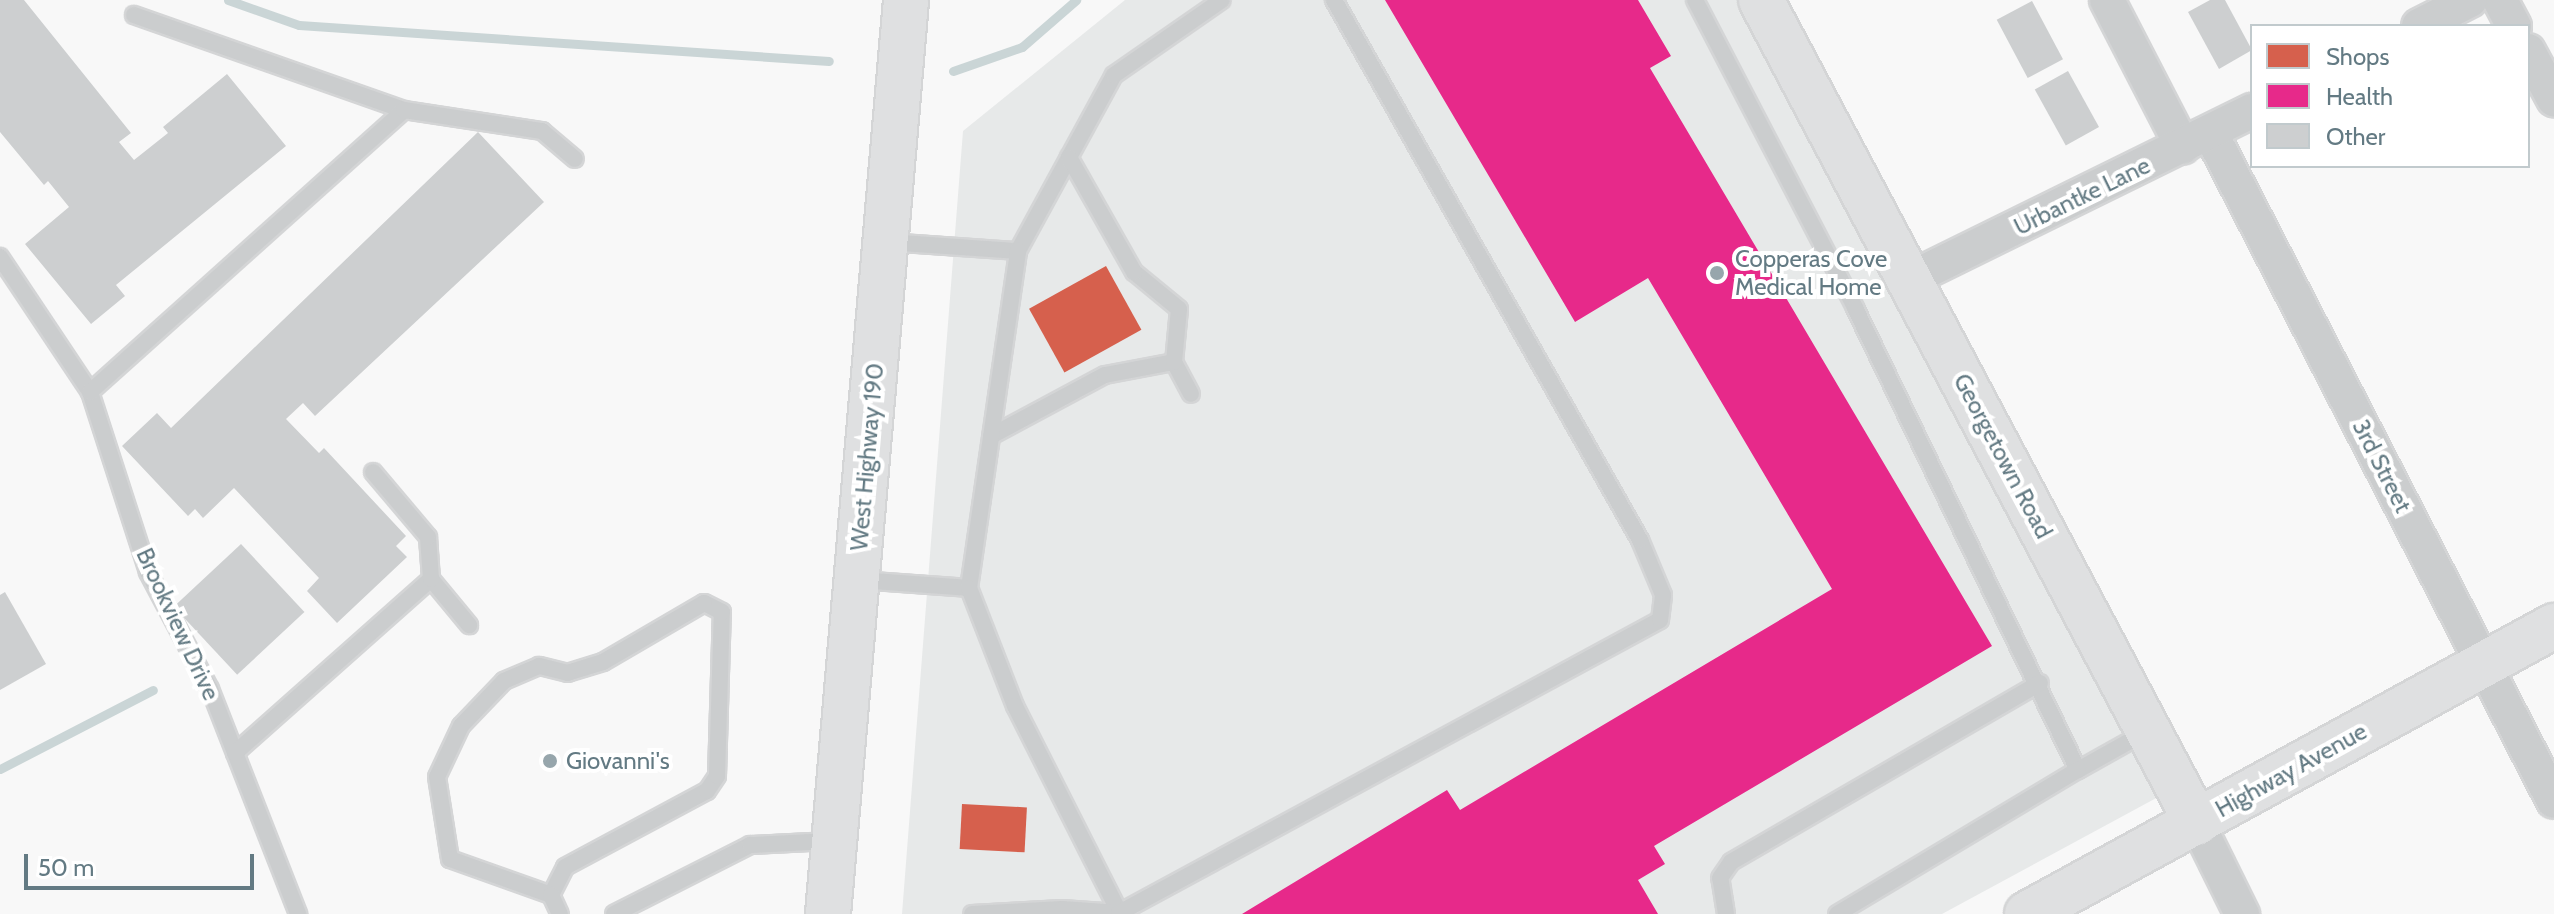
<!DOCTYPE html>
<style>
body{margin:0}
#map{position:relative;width:2554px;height:914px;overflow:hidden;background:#f8f8f8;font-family:Cabin,sans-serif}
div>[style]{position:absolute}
.built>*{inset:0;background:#e7e9e9}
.shops>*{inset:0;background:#d6604d;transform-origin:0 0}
.health>*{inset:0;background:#e7298a}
.stream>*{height:9px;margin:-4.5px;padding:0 4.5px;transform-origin:4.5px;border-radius:4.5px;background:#cad5d6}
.building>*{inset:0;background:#cdcfd0;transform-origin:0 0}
.roads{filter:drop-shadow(2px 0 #d4d5d6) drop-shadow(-2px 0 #d4d5d6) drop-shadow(0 2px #d4d5d6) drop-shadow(0 -2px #d4d5d6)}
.lane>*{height:16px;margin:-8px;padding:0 8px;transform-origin:8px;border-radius:8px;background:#cbcdce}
.street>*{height:34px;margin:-17px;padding:0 17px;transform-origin:17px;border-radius:17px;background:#cbcdce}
.secondary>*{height:44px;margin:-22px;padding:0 22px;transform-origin:22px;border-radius:22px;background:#dfe0e1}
.primary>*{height:44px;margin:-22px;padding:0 22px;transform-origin:22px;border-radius:22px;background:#dfe0e1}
.dots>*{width:22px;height:22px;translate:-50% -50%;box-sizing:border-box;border:4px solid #fff;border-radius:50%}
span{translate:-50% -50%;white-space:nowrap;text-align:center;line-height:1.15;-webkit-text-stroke:8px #fff;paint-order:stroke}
.street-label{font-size:24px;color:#637a83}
.poi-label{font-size:24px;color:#637a83}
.left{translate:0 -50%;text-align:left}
.legend{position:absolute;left:2250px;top:24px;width:280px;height:144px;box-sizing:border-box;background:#fff;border:2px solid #c1cacd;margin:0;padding:10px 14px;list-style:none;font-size:24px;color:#637a83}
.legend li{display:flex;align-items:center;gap:16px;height:40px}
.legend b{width:40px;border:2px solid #c1cacd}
.scale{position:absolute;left:24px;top:854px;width:230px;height:36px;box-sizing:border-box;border:4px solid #637a83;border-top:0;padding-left:10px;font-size:24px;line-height:28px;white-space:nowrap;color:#637a83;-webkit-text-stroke:6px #fff;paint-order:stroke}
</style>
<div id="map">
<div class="built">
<i style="clip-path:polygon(1125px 0,1737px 0,2160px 796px,1942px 914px,902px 914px,963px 131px)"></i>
</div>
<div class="shops">
<i style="left:1106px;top:266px;width:73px;height:88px;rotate:61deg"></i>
<i style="left:962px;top:804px;width:65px;height:45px;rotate:3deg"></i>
</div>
<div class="health">
<i style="clip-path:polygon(1385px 0,1638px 0,1671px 56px,1650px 68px,1992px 646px,1654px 846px,1665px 864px,1638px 880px,1658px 914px,1242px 914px,1447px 790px,1460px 810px,1832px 589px,1648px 278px,1575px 322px)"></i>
</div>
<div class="stream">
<i style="left:228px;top:0;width:75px;rotate:19.4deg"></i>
<i style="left:299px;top:25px;width:531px;rotate:3.89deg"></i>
<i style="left:953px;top:71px;width:73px;rotate:-19.2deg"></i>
<i style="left:1022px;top:47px;width:72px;rotate:-41deg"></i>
<i style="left:0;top:769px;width:172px;rotate:-27.3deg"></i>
</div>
<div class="building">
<i style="clip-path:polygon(0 0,24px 0,131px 133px,119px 142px,134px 160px,168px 133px,163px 127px,227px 74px,286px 146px,116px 285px,125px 296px,91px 324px,25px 244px,69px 207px,48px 181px,44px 185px,0 132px)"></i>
<i style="clip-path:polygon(2210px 0,2225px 0,2252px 50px,2219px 69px,2188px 12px)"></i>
<i style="left:2032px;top:1px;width:66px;height:40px;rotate:62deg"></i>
<i style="left:2068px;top:71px;width:64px;height:38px;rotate:61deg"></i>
<i style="clip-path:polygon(478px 132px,544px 202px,315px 416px,303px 403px,286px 419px,319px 453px,324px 448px,406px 536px,396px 546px,407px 557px,337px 623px,307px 591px,319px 578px,234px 488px,203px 518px,195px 509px,188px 516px,122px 446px,157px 413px,171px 428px)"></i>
<i style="left:241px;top:544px;width:93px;height:92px;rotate:47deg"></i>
<i style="clip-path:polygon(5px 592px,46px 664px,0 690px,0 595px)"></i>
</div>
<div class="roads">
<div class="lane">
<i style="left:1695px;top:0;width:347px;rotate:62.5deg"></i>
<i style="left:1855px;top:308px;width:513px;rotate:64.23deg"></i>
<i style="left:2078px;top:770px;width:78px;rotate:-29.2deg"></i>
<i style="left:134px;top:15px;width:286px;rotate:19.4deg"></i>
<i style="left:888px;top:242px;width:130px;rotate:4deg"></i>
<i style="left:1018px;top:251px;width:200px;rotate:-61.4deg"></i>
<i style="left:1114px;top:75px;width:131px;rotate:-34.8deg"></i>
<i style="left:0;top:257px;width:162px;rotate:56.3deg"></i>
<i style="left:90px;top:392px;width:189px;rotate:72.1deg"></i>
<i style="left:148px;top:572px;width:132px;rotate:62.1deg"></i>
<i style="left:210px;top:689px;width:242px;rotate:68.6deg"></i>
<i style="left:1174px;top:362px;width:36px;rotate:62deg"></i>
<i style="left:90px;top:392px;width:422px;rotate:-41.9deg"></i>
<i style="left:404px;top:110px;width:140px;rotate:8.7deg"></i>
<i style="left:542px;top:131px;width:43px;rotate:40.3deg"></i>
<i style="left:991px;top:436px;width:129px;rotate:-28.2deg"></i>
<i style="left:1105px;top:375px;width:70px;rotate:-10.7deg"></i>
<i style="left:1174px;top:362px;width:53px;rotate:-84.6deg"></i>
<i style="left:1179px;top:309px;width:58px;rotate:-140.6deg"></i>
<i style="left:1134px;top:272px;width:132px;rotate:-119.5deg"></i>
<i style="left:431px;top:579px;width:60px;rotate:50.4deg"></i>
<i style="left:860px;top:580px;width:109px;rotate:4.2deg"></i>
<i style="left:969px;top:588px;width:341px;rotate:-81.7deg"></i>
<i style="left:969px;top:588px;width:127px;rotate:68.7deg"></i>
<i style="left:1015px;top:706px;width:233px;rotate:63.2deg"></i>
<i style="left:235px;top:753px;width:262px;rotate:-41.6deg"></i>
<i style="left:431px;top:579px;width:42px;rotate:-94.1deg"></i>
<i style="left:428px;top:537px;width:85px;rotate:-130.2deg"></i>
<i style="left:551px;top:895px;width:31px;rotate:-63deg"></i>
<i style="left:565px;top:867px;width:161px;rotate:-28.2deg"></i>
<i style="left:707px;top:791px;width:18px;rotate:-56deg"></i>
<i style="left:717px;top:776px;width:164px;rotate:-88.3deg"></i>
<i style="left:722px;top:612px;width:20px;rotate:-153deg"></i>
<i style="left:704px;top:603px;width:117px;rotate:149.7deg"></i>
<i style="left:603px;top:662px;width:37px;rotate:163deg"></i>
<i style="left:568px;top:673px;width:30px;rotate:-166deg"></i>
<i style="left:539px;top:666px;width:38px;rotate:157deg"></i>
<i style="left:504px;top:681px;width:62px;rotate:133.7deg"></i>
<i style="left:461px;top:726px;width:56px;rotate:115.2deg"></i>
<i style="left:437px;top:777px;width:83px;rotate:81deg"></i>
<i style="left:450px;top:859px;width:107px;rotate:19.6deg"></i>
<i style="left:551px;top:895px;width:21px;rotate:65deg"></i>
<i style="left:614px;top:914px;width:153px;rotate:-26.9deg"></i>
<i style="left:750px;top:845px;width:82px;rotate:-2.8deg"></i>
<i style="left:972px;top:914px;width:90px;rotate:-3.2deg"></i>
<i style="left:1062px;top:909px;width:57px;rotate:4deg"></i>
<i style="left:1119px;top:913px;width:615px;rotate:-28.44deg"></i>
<i style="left:1660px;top:620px;width:25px;rotate:-83deg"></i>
<i style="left:1663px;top:595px;width:60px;rotate:-112.7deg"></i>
<i style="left:1640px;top:540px;width:621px;rotate:-119.54deg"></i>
<i style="left:1726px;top:914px;width:36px;rotate:-99deg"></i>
<i style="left:1720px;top:878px;width:19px;rotate:-55deg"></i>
<i style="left:1731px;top:862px;width:357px;rotate:-30.1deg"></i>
<i style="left:1837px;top:914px;width:281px;rotate:-30.9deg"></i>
</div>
<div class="street">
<i style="left:2107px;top:0;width:165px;rotate:62.7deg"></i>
<i style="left:2500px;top:0;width:30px;rotate:62deg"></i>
<i style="left:2419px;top:26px;width:57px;rotate:-27deg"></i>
<i style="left:2528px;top:51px;width:55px;rotate:61.6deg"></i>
<i style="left:2210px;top:132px;width:752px;rotate:62.79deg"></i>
<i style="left:1910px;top:279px;width:381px;rotate:-26.2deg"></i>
<i style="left:2197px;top:823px;width:102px;rotate:63.7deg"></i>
</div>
<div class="secondary">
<i style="left:1761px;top:0;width:931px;rotate:62.09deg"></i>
<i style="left:2027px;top:914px;width:601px;rotate:-28.66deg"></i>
</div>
<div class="primary">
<i style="left:828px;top:914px;width:917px;rotate:-85.12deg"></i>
</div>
</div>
<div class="dots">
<i style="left:1717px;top:273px;background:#97a6ac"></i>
<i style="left:550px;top:761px;background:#97a6ac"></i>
</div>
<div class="street-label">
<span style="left:2082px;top:196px;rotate:-26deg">Urbantke Lane</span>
<span style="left:2003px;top:456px;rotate:62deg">Georgetown Road</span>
<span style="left:867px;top:457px;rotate:-85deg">West Highway 190</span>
<span style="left:2382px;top:466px;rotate:63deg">3rd Street</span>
<span style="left:178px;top:624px;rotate:65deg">Brookview Drive</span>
<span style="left:2291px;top:770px;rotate:-29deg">Highway Avenue</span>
</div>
<div class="poi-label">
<span class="left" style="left:1735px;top:273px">Copperas Cove<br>Medical Home</span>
<span class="left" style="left:566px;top:761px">Giovanni's</span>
</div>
<ul class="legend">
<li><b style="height:22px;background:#d6604d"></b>Shops</li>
<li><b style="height:22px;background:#e7298a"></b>Health</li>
<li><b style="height:22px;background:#cdcfd0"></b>Other</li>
</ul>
<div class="scale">50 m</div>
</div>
